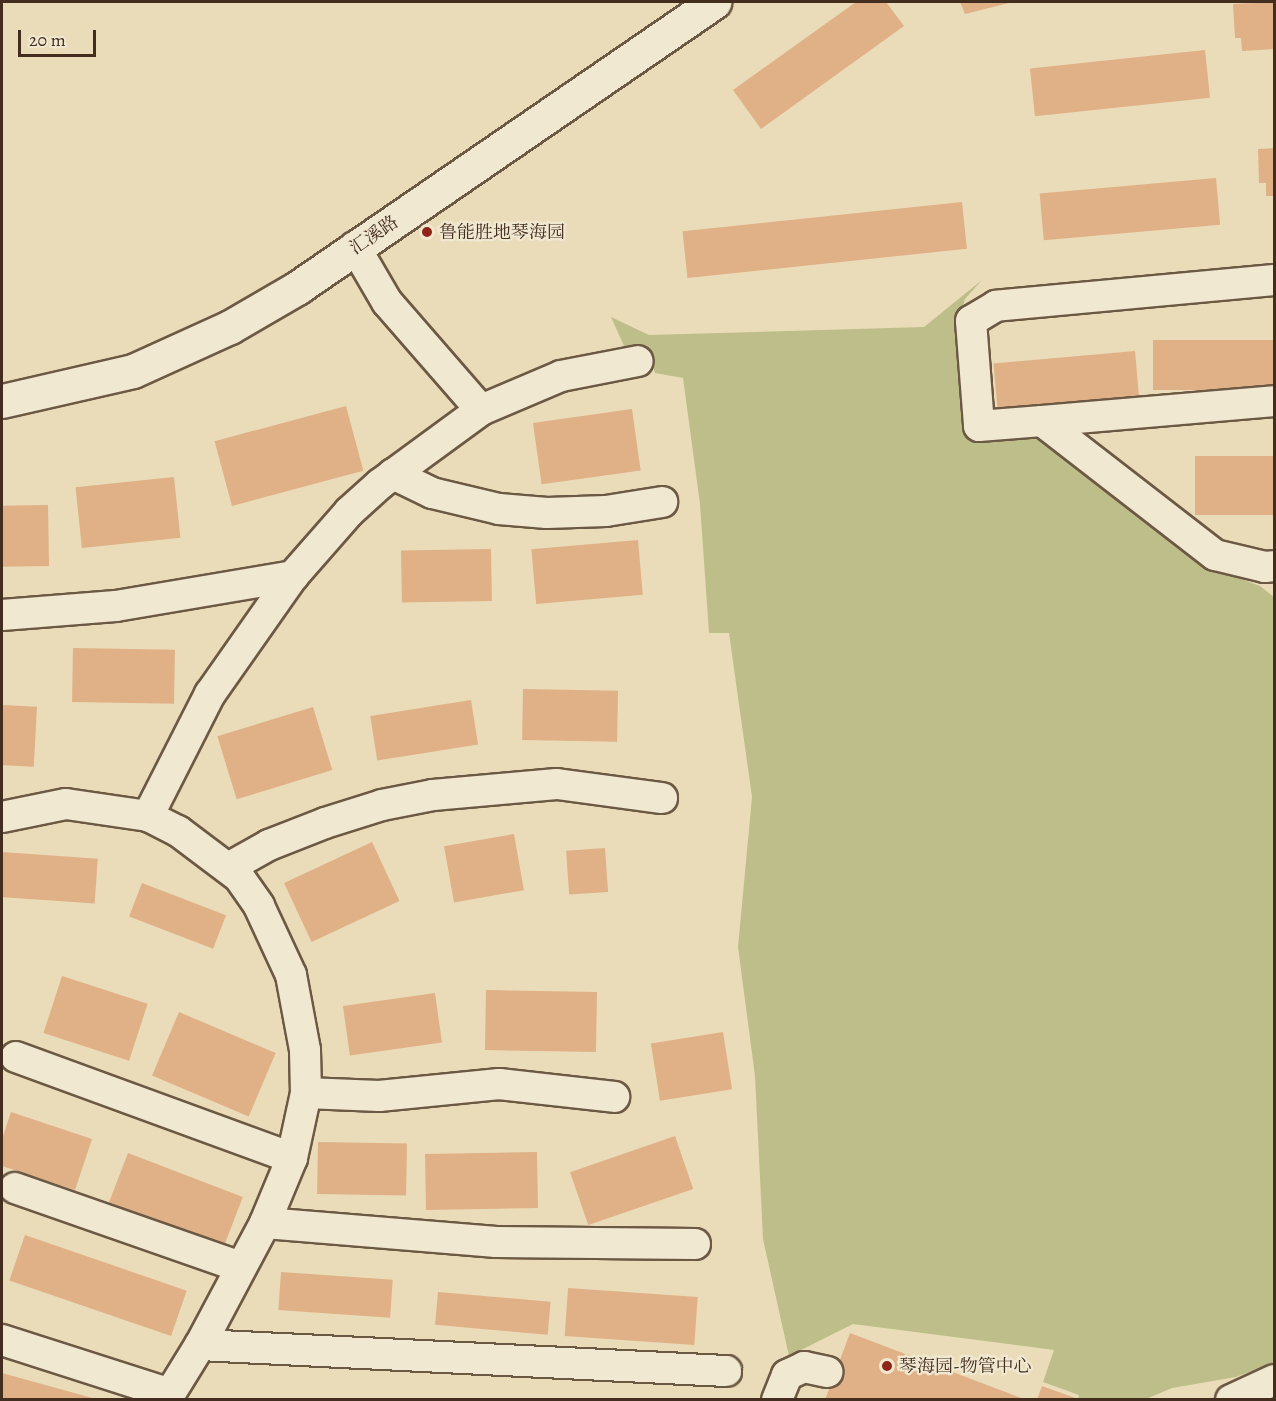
<!DOCTYPE html>
<meta charset="utf-8">
<style>
body{margin:0}
#map{position:relative;width:1276px;height:1401px;overflow:hidden;background:#eadcb8;font-family:Alegreya,"Noto Serif SC",serif}
div>[style]{position:absolute}
.green>*{inset:0;background:#bebe8a}
.building>*{inset:0;background:#e0b087;transform-origin:0 0}
.roads{filter:drop-shadow(2px 0 #6c5944) drop-shadow(-2px 0 #6c5944) drop-shadow(0 2px #6c5944) drop-shadow(0 -2px #6c5944)}
.minor>*{height:30px;margin:-15px;padding:0 15px;transform-origin:15px;border-radius:15px;background:#f1e8d1}
.tertiary>*{height:33px;margin:-16.5px;padding:0 16.5px;transform-origin:16.5px;border-radius:16.5px;background:#f1e8d1}
.dots>*{width:16px;height:16px;translate:-50% -50%;box-sizing:border-box;border:3px solid #f1e8d1;border-radius:50%}
span{translate:-50% -50%;white-space:nowrap;text-align:center;line-height:1.15;-webkit-text-stroke:4.5px #f1e8d1;paint-order:stroke}
.poi-label{font-size:18px;color:#422d1e}
.left{translate:0 -50%;text-align:left}
.street-label{font-size:18px;color:#422d1e}
.frame{position:absolute;inset:0;border:3px solid #422d1e;pointer-events:none}
.scale{position:absolute;left:18px;top:30px;width:78px;height:27px;box-sizing:border-box;border:3px solid #422d1e;border-top:0;padding-left:8px;font-size:18px;line-height:21px;white-space:nowrap;color:#422d1e;-webkit-text-stroke:4px #f1e8d1;paint-order:stroke}
</style>
<div id="map">
<div class="green">
<i style="clip-path:polygon(982px 280px,965px 299px,958px 322px,969px 438px,1039px 434px,1206px 566px,1260px 586px,1274px 597px,1274px 1362px,1236px 1377px,1172px 1388px,1146px 1399px,1078px 1400px,1079px 1395px,1043px 1382px,1054px 1350px,853px 1324px,789px 1356px,763px 1239px,755px 1076px,738px 947px,752px 797px,729px 633px,709px 633px,700px 504px,683px 378px,655px 373px,649px 354px,624px 346px,611px 317px,649px 335px,924px 327px)"></i>
</div>
<div class="building">
<i style="clip-path:polygon(856px 2px,886px 2px,904px 26px,761px 129px,733px 90px)"></i>
<i style="clip-path:polygon(960px 2px,1013px 2px,965px 14px)"></i>
<i style="clip-path:polygon(1274px 2px,1274px 49px,1242px 51px,1241px 38px,1235px 38px,1233px 4px)"></i>
<i style="left:1205px;top:50px;width:48px;height:176px;rotate:84deg"></i>
<i style="clip-path:polygon(1274px 148px,1274px 196px,1266px 196px,1266px 183px,1259px 183px,1258px 149px)"></i>
<i style="left:1216px;top:178px;width:47px;height:177px;rotate:85deg"></i>
<i style="left:962px;top:202px;width:47px;height:281px;rotate:84deg"></i>
<i style="left:1274px;top:340px;width:50px;height:121px;rotate:90deg"></i>
<i style="left:1135px;top:351px;width:50px;height:142px;rotate:85deg"></i>
<i style="left:346px;top:406px;width:67px;height:136px;rotate:75deg"></i>
<i style="left:632px;top:409px;width:62px;height:100px;rotate:82deg"></i>
<i style="left:1274px;top:456px;width:59px;height:79px;rotate:90deg"></i>
<i style="left:174px;top:477px;width:61px;height:99px;rotate:84deg"></i>
<i style="left:48px;top:505px;width:61px;height:46px;rotate:89deg"></i>
<i style="left:638px;top:540px;width:55px;height:107px;rotate:85deg"></i>
<i style="left:491px;top:549px;width:52px;height:90px;rotate:89deg"></i>
<i style="left:73px;top:648px;width:102px;height:54px;rotate:1deg"></i>
<i style="left:523px;top:689px;width:95px;height:51px;rotate:1deg"></i>
<i style="left:471px;top:700px;width:45px;height:102px;rotate:81deg"></i>
<i style="left:2px;top:705px;width:35px;height:60px;rotate:3deg"></i>
<i style="left:313px;top:707px;width:66px;height:100px;rotate:73deg"></i>
<i style="left:514px;top:834px;width:57px;height:71px;rotate:80deg"></i>
<i style="left:372px;top:842px;width:65px;height:97px;rotate:65deg"></i>
<i style="left:605px;top:848px;width:44px;height:39px;rotate:86deg"></i>
<i style="left:2px;top:852px;width:96px;height:45px;rotate:4deg"></i>
<i style="left:142px;top:883px;width:90px;height:36px;rotate:21deg"></i>
<i style="left:62px;top:976px;width:90px;height:60px;rotate:18deg"></i>
<i style="left:486px;top:990px;width:111px;height:60px;rotate:1deg"></i>
<i style="left:435px;top:993px;width:50px;height:93px;rotate:82deg"></i>
<i style="left:179px;top:1012px;width:105px;height:69px;rotate:23deg"></i>
<i style="left:723px;top:1032px;width:58px;height:73px;rotate:81deg"></i>
<i style="clip-path:polygon(11px 1112px,92px 1139px,75px 1190px,2px 1166px,2px 1139px)"></i>
<i style="left:675px;top:1136px;width:56px;height:111px;rotate:71deg"></i>
<i style="left:318px;top:1142px;width:89px;height:52px;rotate:1deg"></i>
<i style="left:537px;top:1152px;width:56px;height:112px;rotate:89deg"></i>
<i style="left:128px;top:1153px;width:123px;height:53px;rotate:21deg"></i>
<i style="left:25px;top:1235px;width:171px;height:48px;rotate:19deg"></i>
<i style="left:281px;top:1272px;width:112px;height:38px;rotate:4deg"></i>
<i style="left:568px;top:1288px;width:130px;height:48px;rotate:4deg"></i>
<i style="left:438px;top:1292px;width:113px;height:33px;rotate:5deg"></i>
<i style="clip-path:polygon(850px 1333px,1024px 1399px,1023px 1400px,825px 1400px)"></i>
<i style="clip-path:polygon(2px 1373px,96px 1399px,96px 1400px,2px 1400px)"></i>
<i style="clip-path:polygon(1042px 1386px,1078px 1399px,1078px 1400px,1037px 1400px)"></i>
</div>
<div class="roads">
<div class="minor">
<i style="left:1274px;top:280px;width:279px;rotate:174.7deg"></i>
<i style="left:996px;top:306px;width:29px;rotate:149deg"></i>
<i style="left:971px;top:321px;width:105px;rotate:85.6deg"></i>
<i style="left:979px;top:426px;width:63px;rotate:-4.5deg"></i>
<i style="left:1042px;top:421px;width:219px;rotate:37.8deg"></i>
<i style="left:1215px;top:555px;width:51px;rotate:13.5deg"></i>
<i style="left:1265px;top:567px;width:9px;rotate:-6deg"></i>
<i style="left:481px;top:410px;width:87px;rotate:-23deg"></i>
<i style="left:561px;top:376px;width:78px;rotate:-11deg"></i>
<i style="left:1042px;top:421px;width:233px;rotate:-4.9deg"></i>
<i style="left:393px;top:474px;width:43px;rotate:26deg"></i>
<i style="left:432px;top:493px;width:69px;rotate:13.4deg"></i>
<i style="left:499px;top:509px;width:48px;rotate:4.8deg"></i>
<i style="left:547px;top:513px;width:59px;rotate:-1.9deg"></i>
<i style="left:606px;top:511px;width:57px;rotate:-9.1deg"></i>
<i style="left:2px;top:615px;width:114px;rotate:-4.5deg"></i>
<i style="left:116px;top:606px;width:180px;rotate:-9.6deg"></i>
<i style="left:148px;top:816px;width:137px;rotate:-63.1deg"></i>
<i style="left:210px;top:694px;width:144px;rotate:-54.9deg"></i>
<i style="left:293px;top:576px;width:85px;rotate:-48.8deg"></i>
<i style="left:349px;top:512px;width:42px;rotate:-42.1deg"></i>
<i style="left:380px;top:484px;width:125px;rotate:-36.2deg"></i>
<i style="left:481px;top:410px;width:143px;rotate:-131deg"></i>
<i style="left:387px;top:302px;width:64px;rotate:-120.2deg"></i>
<i style="left:2px;top:817px;width:65px;rotate:-11.5deg"></i>
<i style="left:66px;top:804px;width:83px;rotate:8.3deg"></i>
<i style="left:148px;top:816px;width:34px;rotate:27deg"></i>
<i style="left:178px;top:831px;width:76px;rotate:37deg"></i>
<i style="left:239px;top:877px;width:35px;rotate:55deg"></i>
<i style="left:259px;top:906px;width:76px;rotate:65.1deg"></i>
<i style="left:291px;top:975px;width:76px;rotate:79.4deg"></i>
<i style="left:305px;top:1050px;width:43px;rotate:88.7deg"></i>
<i style="left:306px;top:1093px;width:66px;rotate:102.2deg"></i>
<i style="left:292px;top:1158px;width:70px;rotate:112.6deg"></i>
<i style="left:265px;top:1223px;width:138px;rotate:118deg"></i>
<i style="left:200px;top:1345px;width:65px;rotate:121.7deg"></i>
<i style="left:228px;top:868px;width:47px;rotate:-29.3deg"></i>
<i style="left:269px;top:845px;width:60px;rotate:-21.4deg"></i>
<i style="left:325px;top:823px;width:60px;rotate:-17.5deg"></i>
<i style="left:382px;top:805px;width:52px;rotate:-11.1deg"></i>
<i style="left:433px;top:795px;width:124px;rotate:-5.1deg"></i>
<i style="left:557px;top:784px;width:106px;rotate:7.6deg"></i>
<i style="left:16px;top:1057px;width:294px;rotate:20.1deg"></i>
<i style="left:306px;top:1093px;width:73px;rotate:2.4deg"></i>
<i style="left:379px;top:1096px;width:121px;rotate:-5.7deg"></i>
<i style="left:499px;top:1084px;width:116px;rotate:6.4deg"></i>
<i style="left:15px;top:1188px;width:239px;rotate:19.3deg"></i>
<i style="left:265px;top:1223px;width:232px;rotate:4.7deg"></i>
<i style="left:496px;top:1242px;width:199px;rotate:0.6deg"></i>
<i style="left:2px;top:1340px;width:176px;rotate:17.8deg"></i>
<i style="left:200px;top:1345px;width:527px;rotate:2.83deg"></i>
<i style="left:777px;top:1400px;width:27px;rotate:-68deg"></i>
<i style="left:787px;top:1375px;width:19px;rotate:-25deg"></i>
<i style="left:804px;top:1367px;width:24px;rotate:12deg"></i>
<i style="left:1231px;top:1400px;width:47px;rotate:-24.9deg"></i>
</div>
<div class="tertiary">
<i style="left:2px;top:401px;width:134px;rotate:-12.9deg"></i>
<i style="left:133px;top:371px;width:107px;rotate:-24.4deg"></i>
<i style="left:230px;top:327px;width:78px;rotate:-30.2deg"></i>
<i style="left:297px;top:288px;width:506px;rotate:-34.44deg"></i>
</div>
</div>
<div class="dots">
<i style="left:427px;top:232px;background:#8f2418"></i>
<i style="left:887px;top:1366px;background:#8f2418"></i>
</div>
<div class="poi-label">
<span class="left" style="left:439px;top:232px">鲁能胜地琴海园</span>
<span class="left" style="left:899px;top:1366px">琴海园-物管中心</span>
</div>
<div class="street-label">
<span style="left:374px;top:235px;rotate:-34deg">汇溪路</span>
</div>
<div class="frame"></div>
<div class="scale">20 m</div>
</div>
